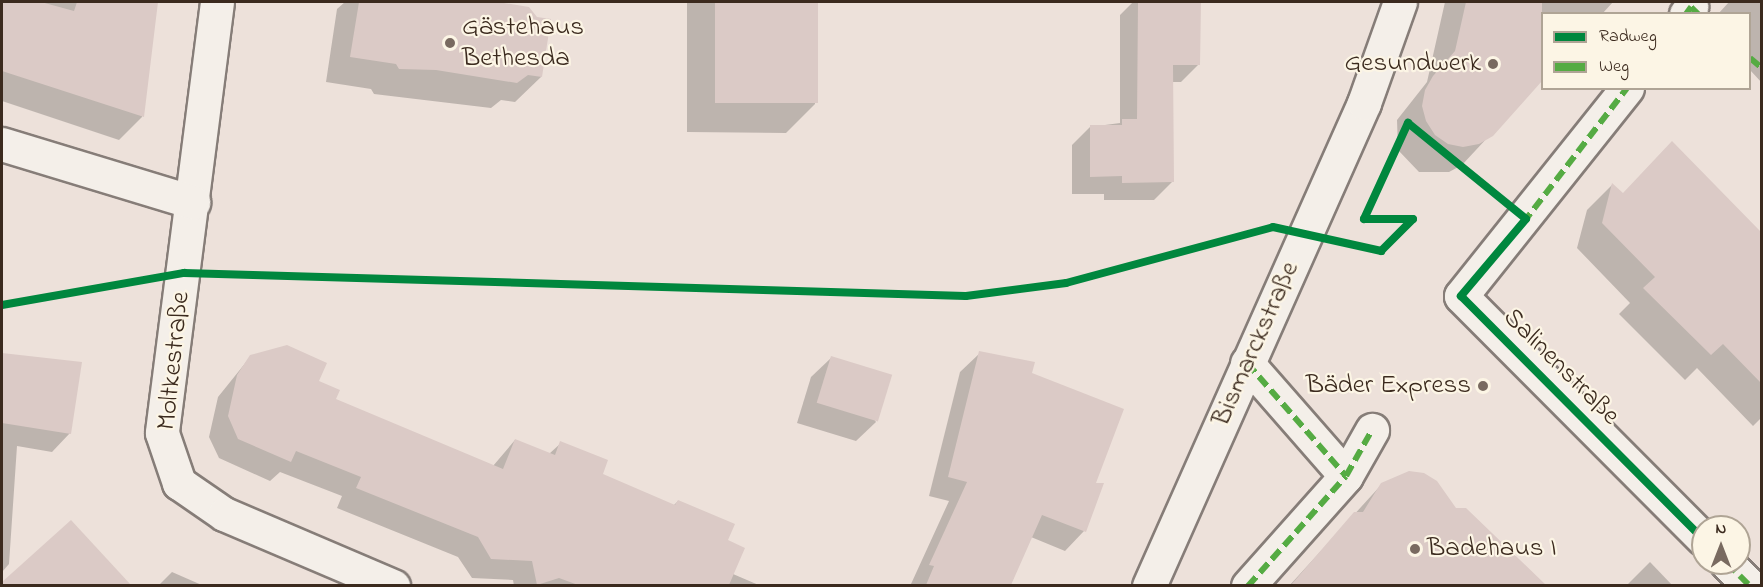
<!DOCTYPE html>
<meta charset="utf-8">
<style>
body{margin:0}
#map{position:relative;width:1763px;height:587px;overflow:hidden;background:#ede1da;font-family:"Indie Flower",sans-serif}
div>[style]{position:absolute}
.shadow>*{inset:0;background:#0003}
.building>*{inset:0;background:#dbcac6;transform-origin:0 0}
.roads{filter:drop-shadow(2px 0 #867d78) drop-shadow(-2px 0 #867d78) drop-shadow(0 2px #867d78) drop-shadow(0 -2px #867d78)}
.minor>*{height:33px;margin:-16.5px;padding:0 16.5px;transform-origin:16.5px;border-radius:16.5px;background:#f4efe9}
.major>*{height:33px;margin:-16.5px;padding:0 16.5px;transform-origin:16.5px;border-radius:16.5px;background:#f4efe9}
.quiet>*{height:6px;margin-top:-3px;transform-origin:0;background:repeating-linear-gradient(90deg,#55ab43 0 12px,transparent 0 18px)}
.cycleway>*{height:8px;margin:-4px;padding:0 4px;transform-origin:4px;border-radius:4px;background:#00873e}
.dots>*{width:16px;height:16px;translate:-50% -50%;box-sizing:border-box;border:3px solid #fcf5e5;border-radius:50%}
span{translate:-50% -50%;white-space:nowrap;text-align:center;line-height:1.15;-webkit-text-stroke:4.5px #fcf5e5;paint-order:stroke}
.poi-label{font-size:27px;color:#3b2a1e}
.left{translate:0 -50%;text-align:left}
.right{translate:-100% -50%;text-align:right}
.street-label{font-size:27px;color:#3b2a1e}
.frame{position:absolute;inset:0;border:3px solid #3b2a1e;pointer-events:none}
.legend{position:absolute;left:1541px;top:12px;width:210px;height:78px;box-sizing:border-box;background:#fcf5e5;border:2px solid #afa495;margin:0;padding:8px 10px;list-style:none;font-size:18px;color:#3b2a1e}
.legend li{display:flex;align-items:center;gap:12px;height:30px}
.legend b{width:30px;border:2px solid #afa495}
.north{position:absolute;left:1691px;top:515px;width:60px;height:60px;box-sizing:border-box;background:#fcf5e5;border:2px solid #afa495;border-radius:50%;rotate:0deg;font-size:16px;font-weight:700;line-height:24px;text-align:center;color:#3b2a1e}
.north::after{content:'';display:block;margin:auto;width:21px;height:27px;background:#796a60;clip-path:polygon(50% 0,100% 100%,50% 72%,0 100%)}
</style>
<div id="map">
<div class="shadow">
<i style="clip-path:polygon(2px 2px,156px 2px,142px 117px,119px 140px,2px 101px)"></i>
<i style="clip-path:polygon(345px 2px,489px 2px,528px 8px,541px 77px,515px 102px,501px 100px,491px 108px,374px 94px,371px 89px,326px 82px,337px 9px)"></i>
<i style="clip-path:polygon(687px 2px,816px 2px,815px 104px,786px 133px,687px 132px)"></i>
<i style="clip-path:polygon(1133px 2px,1199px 2px,1199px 64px,1181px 82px,1172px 82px,1172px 182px,1154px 200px,1104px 200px,1104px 194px,1072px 194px,1072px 145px,1090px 127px,1120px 123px,1120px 15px)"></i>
<i style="clip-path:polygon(1445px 2px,1613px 2px,1602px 14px,1542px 14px,1542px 79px,1462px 165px,1449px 172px,1419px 172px,1398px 150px,1397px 120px,1427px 82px)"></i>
<i style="clip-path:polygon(1729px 2px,1762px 2px,1762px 83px,1750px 70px,1750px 14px,1718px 14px)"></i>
<i style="clip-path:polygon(1672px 144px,1762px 235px,1762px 268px,1756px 273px,1762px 279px,1762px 417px,1753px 426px,1697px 368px,1685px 380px,1619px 314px,1630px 303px,1577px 248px,1587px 210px,1612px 185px,1622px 195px)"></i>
<i style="clip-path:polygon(980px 353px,1030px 374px,1093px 484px,1102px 484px,1084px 531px,1065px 551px,1031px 537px,1010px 586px,915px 586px,911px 584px,949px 501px,929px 496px,960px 372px)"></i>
<i style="clip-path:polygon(2px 354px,80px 363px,70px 433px,52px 452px,17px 446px,9px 564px,2px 572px)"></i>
<i style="clip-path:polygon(251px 356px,317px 381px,334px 399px,493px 466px,515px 440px,549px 454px,561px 443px,601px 475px,673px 506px,678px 501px,726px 541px,733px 574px,761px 586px,514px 586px,513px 580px,472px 578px,458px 557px,337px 508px,342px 496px,280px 472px,270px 481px,219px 458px,209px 437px,218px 397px)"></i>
<i style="clip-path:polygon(831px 358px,876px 422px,856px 441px,797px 423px,811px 377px)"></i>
<i style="clip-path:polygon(1382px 484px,1455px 510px,1466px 509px,1544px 586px,1289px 586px)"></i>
<i style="clip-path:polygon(1650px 562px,1673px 586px,1626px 586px)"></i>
<i style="clip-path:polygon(172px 572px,204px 586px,158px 586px)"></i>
<i style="clip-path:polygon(3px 582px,128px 584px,2px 586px)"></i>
</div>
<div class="building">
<i style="clip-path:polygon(2px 2px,41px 2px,74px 11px,77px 2px,158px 2px,144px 117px,2px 71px)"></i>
<i style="clip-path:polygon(359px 2px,498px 2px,529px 7px,537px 17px,551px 19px,542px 77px,528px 75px,517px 83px,436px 70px,399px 69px,396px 64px,350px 57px)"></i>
<i style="left:715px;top:2px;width:103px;height:101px"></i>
<i style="clip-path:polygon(1138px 2px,1201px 2px,1200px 65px,1173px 65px,1174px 182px,1122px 183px,1122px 176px,1090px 177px,1090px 125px,1122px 125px,1122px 119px,1137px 119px)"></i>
<i style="clip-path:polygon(1466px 2px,1542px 2px,1542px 81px,1493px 136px,1479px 144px,1463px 147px,1448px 144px,1435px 135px,1426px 121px,1422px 106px,1425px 90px,1433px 76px,1455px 51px)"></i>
<i style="clip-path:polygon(1672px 141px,1761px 232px,1761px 383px,1723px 344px,1711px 355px,1643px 288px,1655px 277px,1602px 223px,1612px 183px,1623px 193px)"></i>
<i style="clip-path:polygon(287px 345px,327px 363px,319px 381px,340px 390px,336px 399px,503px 469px,515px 439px,555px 455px,560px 441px,608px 460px,603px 474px,675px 505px,678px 500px,735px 524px,728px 540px,745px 548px,729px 585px,578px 585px,559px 578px,537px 585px,532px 561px,491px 559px,478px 537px,356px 488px,361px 477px,296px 451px,291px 462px,238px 439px,228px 416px,237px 375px,250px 355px)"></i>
<i style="clip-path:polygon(979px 351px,1035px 362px,1032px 373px,1124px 409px,1096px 483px,1104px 483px,1086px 532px,1042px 515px,1011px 585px,926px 585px,934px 566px,929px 565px,967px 482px,948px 477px)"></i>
<i style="clip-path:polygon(2px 353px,82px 362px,71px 434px,2px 423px)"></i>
<i style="left:831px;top:356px;width:64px;height:49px;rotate:17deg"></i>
<i style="clip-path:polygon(1409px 471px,1424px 473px,1437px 481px,1456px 508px,1466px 508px,1546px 585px,1291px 585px,1354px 512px,1363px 512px,1381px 483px)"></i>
<i style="clip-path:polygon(71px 520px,131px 585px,2px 585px,2px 582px)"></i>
</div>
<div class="roads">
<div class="minor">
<i style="left:217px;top:2px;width:434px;rotate:97.3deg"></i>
<i style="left:162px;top:433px;width:53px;rotate:71.2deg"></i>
<i style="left:179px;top:483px;width:55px;rotate:34.6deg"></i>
<i style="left:224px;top:514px;width:184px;rotate:23.1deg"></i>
<i style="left:1686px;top:14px;width:9px;rotate:-54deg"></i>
<i style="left:1627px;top:88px;width:266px;rotate:128.6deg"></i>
<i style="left:1461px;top:296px;width:343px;rotate:45.1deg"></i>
<i style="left:2px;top:144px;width:200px;rotate:16.9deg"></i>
<i style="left:1247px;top:363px;width:150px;rotate:48.8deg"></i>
<i style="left:1727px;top:563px;width:33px;rotate:45deg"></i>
<i style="left:1248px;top:586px;width:147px;rotate:-48.3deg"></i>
<i style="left:1346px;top:476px;width:53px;rotate:-60.5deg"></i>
</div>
<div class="major">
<i style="left:1149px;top:586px;width:529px;rotate:-66deg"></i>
<i style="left:1364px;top:103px;width:107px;rotate:-70.4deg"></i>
</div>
</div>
<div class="quiet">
<i style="left:1686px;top:14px;width:9px;rotate:-54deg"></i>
<i style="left:1691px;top:7px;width:10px;rotate:45deg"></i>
<i style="left:1750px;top:58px;width:16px;rotate:40deg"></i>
<i style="left:1523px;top:223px;width:170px;rotate:-52.4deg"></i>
<i style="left:1247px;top:363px;width:150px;rotate:48.8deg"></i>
<i style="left:1727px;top:563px;width:33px;rotate:45deg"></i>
<i style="left:1248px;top:586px;width:147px;rotate:-48.3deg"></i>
<i style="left:1346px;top:476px;width:53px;rotate:-60.5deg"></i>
</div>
<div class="cycleway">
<i style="left:2px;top:305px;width:185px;rotate:-10deg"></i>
<i style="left:184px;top:273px;width:782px;rotate:1.68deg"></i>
<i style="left:966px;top:296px;width:101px;rotate:-7.4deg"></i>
<i style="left:1066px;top:283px;width:214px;rotate:-15.1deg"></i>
<i style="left:1273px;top:227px;width:111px;rotate:12.5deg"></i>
<i style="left:1381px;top:251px;width:45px;rotate:-45deg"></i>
<i style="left:1413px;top:219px;width:49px;rotate:180deg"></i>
<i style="left:1364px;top:219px;width:106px;rotate:-65.4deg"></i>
<i style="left:1408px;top:123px;width:152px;rotate:39.1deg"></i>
<i style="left:1526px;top:219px;width:101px;rotate:130.2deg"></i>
<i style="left:1461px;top:296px;width:343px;rotate:45.1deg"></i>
</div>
<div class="dots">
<i style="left:450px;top:43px;background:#796a60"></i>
<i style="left:1493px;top:64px;background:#796a60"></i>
<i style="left:1483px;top:386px;background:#796a60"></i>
<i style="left:1415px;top:549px;background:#796a60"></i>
</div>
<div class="poi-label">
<span class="left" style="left:462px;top:43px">Gästehaus<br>Bethesda</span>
<span class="right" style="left:1481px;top:64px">Gesundwerk</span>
<span class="right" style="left:1471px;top:386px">Bäder Express</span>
<span class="left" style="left:1427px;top:549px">Badehaus I</span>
</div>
<div class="street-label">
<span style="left:1256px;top:344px;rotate:-66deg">Bismarckstraße</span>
<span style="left:174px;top:361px;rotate:-84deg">Moltkestraße</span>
<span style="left:1561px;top:367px;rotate:45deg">Salinenstraße</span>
</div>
<div class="frame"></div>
<ul class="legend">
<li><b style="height:8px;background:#00873e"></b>Radweg</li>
<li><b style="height:8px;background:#55ab43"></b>Weg</li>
</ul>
<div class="north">N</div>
</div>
